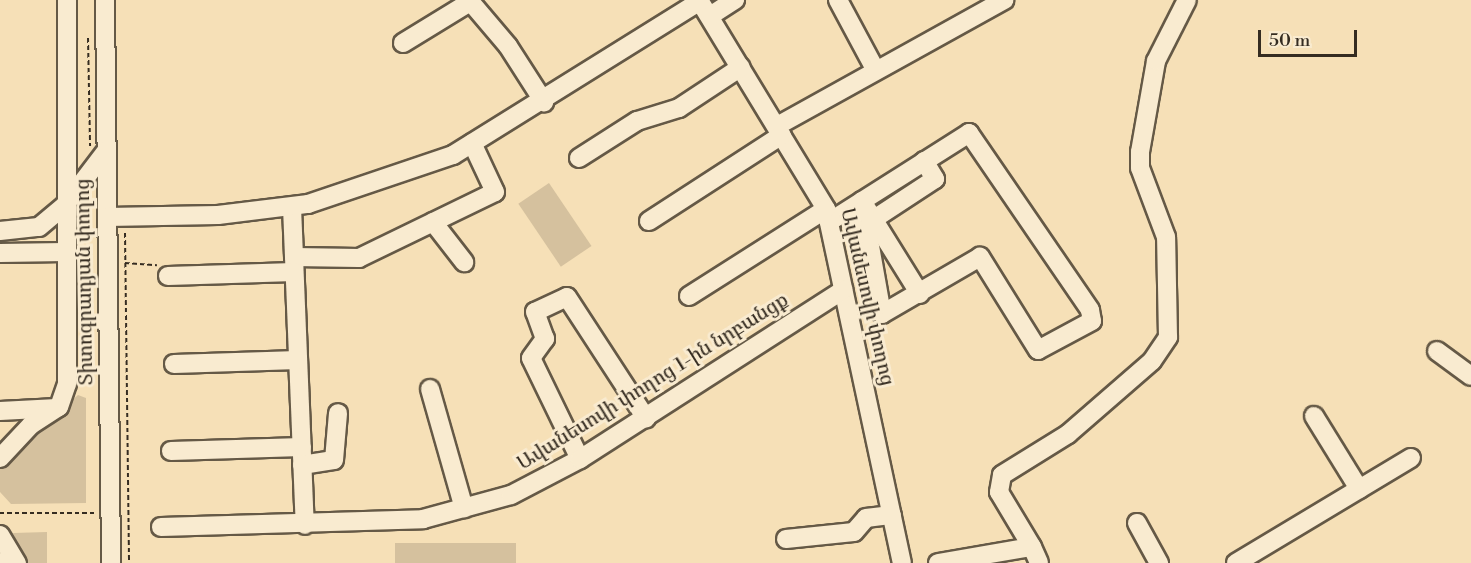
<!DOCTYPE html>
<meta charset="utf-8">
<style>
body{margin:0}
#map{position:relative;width:1471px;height:563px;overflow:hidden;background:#f6e0b7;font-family:"Libre Bodoni","Noto Serif Armenian",serif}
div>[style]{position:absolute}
.green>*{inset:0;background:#d5c19e;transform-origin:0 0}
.path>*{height:2px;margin-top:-1px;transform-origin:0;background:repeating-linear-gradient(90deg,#352c21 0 4.5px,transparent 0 7.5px)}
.roads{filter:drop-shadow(2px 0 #655946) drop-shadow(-2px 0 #655946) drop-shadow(0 2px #655946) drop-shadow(0 -2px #655946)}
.minor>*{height:18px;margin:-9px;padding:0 9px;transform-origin:9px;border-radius:9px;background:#f9ebd0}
span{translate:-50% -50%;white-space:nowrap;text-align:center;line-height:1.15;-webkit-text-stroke:6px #f9ebd0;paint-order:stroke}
.street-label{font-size:20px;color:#352c21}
.scale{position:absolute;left:1258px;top:30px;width:99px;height:27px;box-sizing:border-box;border:3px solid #352c21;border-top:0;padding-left:8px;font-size:18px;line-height:21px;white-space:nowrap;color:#352c21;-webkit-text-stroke:4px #f9ebd0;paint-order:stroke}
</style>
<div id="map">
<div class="green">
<i style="left:549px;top:183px;width:76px;height:37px;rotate:56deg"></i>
<i style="clip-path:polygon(78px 395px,86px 398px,86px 503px,11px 504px,0 492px,0 468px,7px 457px)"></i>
<i style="clip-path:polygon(47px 532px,47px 563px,25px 563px,13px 533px)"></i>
<i style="left:516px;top:543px;width:20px;height:121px;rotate:90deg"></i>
</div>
<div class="path">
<i style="left:88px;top:38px;width:108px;rotate:88.9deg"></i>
<i style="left:125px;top:233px;width:330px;rotate:89.3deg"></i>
<i style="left:125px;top:263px;width:32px;rotate:4deg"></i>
<i style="left:0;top:513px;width:96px"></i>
</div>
<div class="roads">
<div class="minor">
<i style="left:105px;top:0;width:563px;rotate:89.39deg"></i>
<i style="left:469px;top:0;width:60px;rotate:49.7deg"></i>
<i style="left:508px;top:46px;width:67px;rotate:57.3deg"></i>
<i style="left:699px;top:0;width:245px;rotate:58.7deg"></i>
<i style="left:826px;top:209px;width:362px;rotate:77.9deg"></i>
<i style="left:838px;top:0;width:78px;rotate:61.8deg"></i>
<i style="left:710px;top:16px;width:30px;rotate:-33deg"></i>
<i style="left:403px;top:43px;width:79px;rotate:-31.5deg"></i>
<i style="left:777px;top:126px;width:260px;rotate:-29deg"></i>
<i style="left:579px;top:158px;width:69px;rotate:-32.5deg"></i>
<i style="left:637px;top:121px;width:44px;rotate:-17.2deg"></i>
<i style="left:679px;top:108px;width:74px;rotate:-33.5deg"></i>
<i style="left:292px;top:207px;width:318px;rotate:87.7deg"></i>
<i style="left:867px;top:209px;width:100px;rotate:58.1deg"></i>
<i style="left:107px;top:217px;width:111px;rotate:-1deg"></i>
<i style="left:218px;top:215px;width:91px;rotate:-7deg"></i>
<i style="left:308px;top:204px;width:153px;rotate:-18.7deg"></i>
<i style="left:453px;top:155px;width:291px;rotate:-31.9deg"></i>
<i style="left:874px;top:219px;width:73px;rotate:-33.3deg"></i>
<i style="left:935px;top:179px;width:21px;rotate:-121deg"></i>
<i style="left:649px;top:221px;width:158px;rotate:-32.9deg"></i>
<i style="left:433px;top:222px;width:51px;rotate:52.2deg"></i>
<i style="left:829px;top:222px;width:166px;rotate:-32.4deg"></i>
<i style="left:969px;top:133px;width:214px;rotate:55.6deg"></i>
<i style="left:1090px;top:310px;width:11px;rotate:80deg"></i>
<i style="left:1092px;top:321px;width:61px;rotate:151.8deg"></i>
<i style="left:1038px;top:350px;width:110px;rotate:-121.9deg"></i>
<i style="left:980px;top:257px;width:113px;rotate:149.8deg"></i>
<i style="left:882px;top:314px;width:115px;rotate:-100deg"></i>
<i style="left:0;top:231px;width:39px;rotate:-6deg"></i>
<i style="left:39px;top:227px;width:34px;rotate:-40deg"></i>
<i style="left:65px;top:205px;width:68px;rotate:-52.8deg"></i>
<i style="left:0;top:253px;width:65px;rotate:-0.9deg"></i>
<i style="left:294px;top:257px;width:65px;rotate:0.9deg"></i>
<i style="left:359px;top:258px;width:151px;rotate:-25.9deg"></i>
<i style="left:495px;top:192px;width:54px;rotate:-115.1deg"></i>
<i style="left:168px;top:276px;width:126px;rotate:-1.8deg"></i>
<i style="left:689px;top:296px;width:162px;rotate:-32.4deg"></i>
<i style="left:1437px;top:351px;width:42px;rotate:36.3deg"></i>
<i style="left:174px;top:364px;width:124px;rotate:-1.8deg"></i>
<i style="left:430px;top:389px;width:124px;rotate:74.1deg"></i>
<i style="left:0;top:411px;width:57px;rotate:-3deg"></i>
<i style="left:1314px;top:416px;width:86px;rotate:58.3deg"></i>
<i style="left:171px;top:451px;width:131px;rotate:-1.7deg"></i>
<i style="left:0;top:458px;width:45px;rotate:-46.8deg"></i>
<i style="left:31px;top:425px;width:33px;rotate:-33deg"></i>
<i style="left:59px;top:407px;width:24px;rotate:-71deg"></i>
<i style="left:67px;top:384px;width:384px;rotate:-90deg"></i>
<i style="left:580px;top:459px;width:112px;rotate:-115.9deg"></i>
<i style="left:531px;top:358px;width:24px;rotate:-54deg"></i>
<i style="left:545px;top:339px;width:29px;rotate:-110deg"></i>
<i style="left:535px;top:312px;width:35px;rotate:-25deg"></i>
<i style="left:567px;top:297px;width:145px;rotate:56.9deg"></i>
<i style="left:302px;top:465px;width:32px;rotate:-9deg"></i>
<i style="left:334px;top:460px;width:47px;rotate:-85.1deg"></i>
<i style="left:1137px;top:523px;width:46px;rotate:61.2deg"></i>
<i style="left:161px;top:527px;width:262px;rotate:-1.7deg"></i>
<i style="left:423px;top:519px;width:91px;rotate:-15.3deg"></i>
<i style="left:511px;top:495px;width:78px;rotate:-27.6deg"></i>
<i style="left:580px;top:459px;width:313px;rotate:-32.7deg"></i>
<i style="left:0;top:535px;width:33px;rotate:59deg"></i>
<i style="left:786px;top:539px;width:68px;rotate:-5.9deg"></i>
<i style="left:854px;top:532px;width:18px;rotate:-49deg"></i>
<i style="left:866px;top:518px;width:26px;rotate:-7deg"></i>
<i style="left:1032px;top:547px;width:64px;rotate:-121deg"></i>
<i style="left:999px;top:492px;width:17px;rotate:-80deg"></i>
<i style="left:1002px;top:475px;width:78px;rotate:-31.8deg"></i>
<i style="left:1068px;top:434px;width:111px;rotate:-41deg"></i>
<i style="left:1152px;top:361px;width:29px;rotate:-56deg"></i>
<i style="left:1168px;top:337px;width:100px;rotate:-91.1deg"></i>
<i style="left:1166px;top:237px;width:74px;rotate:-110.6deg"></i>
<i style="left:1140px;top:168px;width:16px;rotate:-90deg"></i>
<i style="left:1140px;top:152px;width:92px;rotate:-80deg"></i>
<i style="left:1156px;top:61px;width:68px;rotate:-63.1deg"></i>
<i style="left:0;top:562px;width:1px;rotate:90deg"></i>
<i style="left:938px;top:563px;width:95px;rotate:-9.7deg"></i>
<i style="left:1032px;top:547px;width:17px;rotate:66deg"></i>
<i style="left:1236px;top:563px;width:204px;rotate:-31deg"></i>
</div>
</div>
<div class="street-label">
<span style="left:85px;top:282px;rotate:-91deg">Տիտոգրադյան փողոց</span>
<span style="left:867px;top:297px;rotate:77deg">Ավանեսովի փողոց</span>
<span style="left:653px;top:382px;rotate:-32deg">Ավանեսովի փողոց 1-ին նրբանցք</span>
</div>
<div class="scale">50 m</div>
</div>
